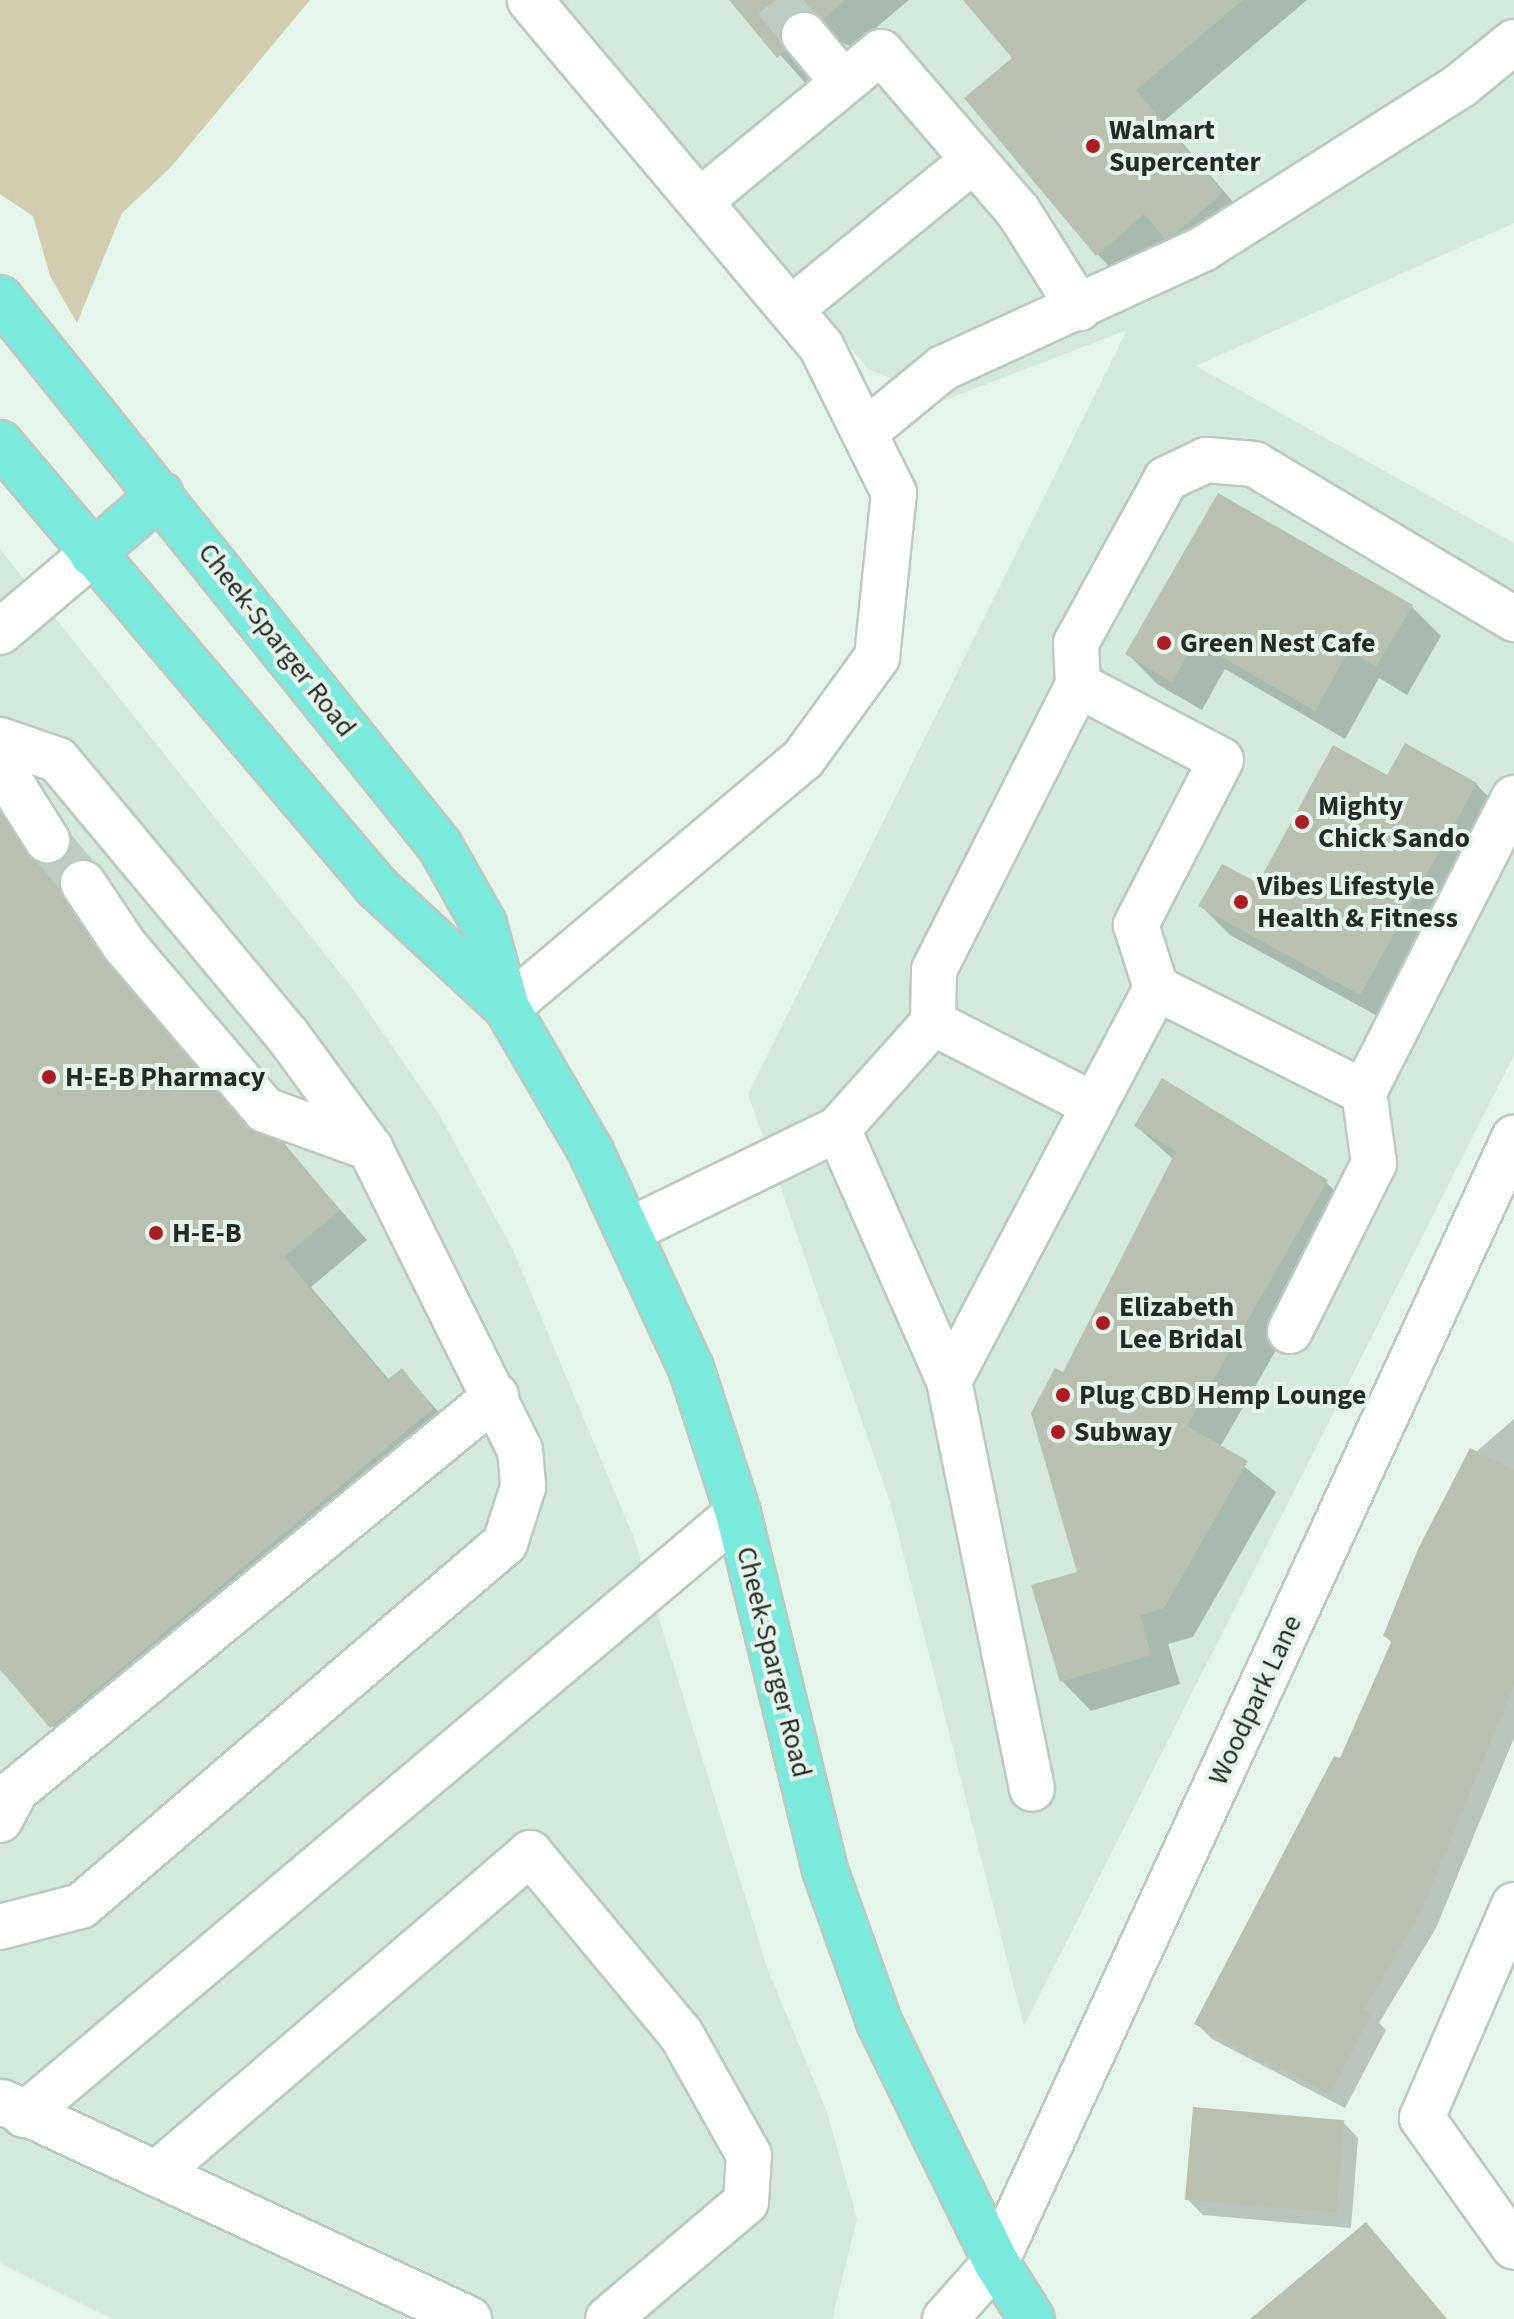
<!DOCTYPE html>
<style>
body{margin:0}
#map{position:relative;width:1514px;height:2319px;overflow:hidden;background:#e6f5eb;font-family:"Source Sans 3",sans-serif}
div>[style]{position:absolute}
.built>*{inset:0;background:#d3e9db}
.green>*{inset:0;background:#d0ceae}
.shadow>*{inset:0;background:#0003}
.building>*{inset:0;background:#b9c0b2;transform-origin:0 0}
.minor-tunnel>*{height:44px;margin-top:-22px;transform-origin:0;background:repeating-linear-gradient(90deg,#bfccc4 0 44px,transparent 0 66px)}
.roads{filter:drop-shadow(2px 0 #bbc9c0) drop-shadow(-2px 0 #bbc9c0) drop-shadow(0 2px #bbc9c0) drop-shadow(0 -2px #bbc9c0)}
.minor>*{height:44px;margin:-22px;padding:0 22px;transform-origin:22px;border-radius:22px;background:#fff}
.major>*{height:44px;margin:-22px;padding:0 22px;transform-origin:22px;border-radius:22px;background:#7aeadd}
.dots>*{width:22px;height:22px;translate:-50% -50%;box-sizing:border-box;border:4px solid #e6f5eb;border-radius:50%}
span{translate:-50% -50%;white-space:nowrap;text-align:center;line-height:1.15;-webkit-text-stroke:8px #e6f5eb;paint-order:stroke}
.poi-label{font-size:28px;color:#252a27;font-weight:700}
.left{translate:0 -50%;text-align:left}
.street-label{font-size:28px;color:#252a27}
</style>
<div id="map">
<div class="built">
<i style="clip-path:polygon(556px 0,1514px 0,1514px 223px,1196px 366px,1514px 543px,1514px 1055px,1024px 2026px,890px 1502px,748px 1094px,1127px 330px,945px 400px,868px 369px)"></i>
<i style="clip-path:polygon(0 549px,352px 988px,439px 1114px,513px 1250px,634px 1538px,768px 1970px,827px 2112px,857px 2219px,832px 2319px,112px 2319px,0 2263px)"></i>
</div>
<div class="green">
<i style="clip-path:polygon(0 0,310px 0,171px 167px,122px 213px,77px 323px,50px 276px,33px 216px,0 194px)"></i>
</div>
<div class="shadow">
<i style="clip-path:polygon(731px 0,909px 0,853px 47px,831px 39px,808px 69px,808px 86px)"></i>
<i style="clip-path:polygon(966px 0,1307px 0,1164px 121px,1251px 223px,1127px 284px,1097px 254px,1015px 58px)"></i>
<i style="clip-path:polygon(1218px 495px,1412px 607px,1441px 636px,1407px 695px,1379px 678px,1345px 739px,1225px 669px,1202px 710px,1157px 684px,1128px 654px)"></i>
<i style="clip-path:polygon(1388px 777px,1476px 784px,1505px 814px,1390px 1023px,1230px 935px,1201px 906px,1259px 886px)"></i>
<i style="clip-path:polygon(0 811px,44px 868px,88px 907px,90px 927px,134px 993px,252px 1131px,283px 1145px,367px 1240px,311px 1287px,390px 1381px,402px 1371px,461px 1437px,80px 1756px,0 1670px)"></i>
<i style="clip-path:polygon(1136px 1126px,1326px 1182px,1356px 1212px,1220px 1447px,1276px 1492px,1193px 1637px,1168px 1644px,1180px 1684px,1091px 1711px,1062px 1681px,1080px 1573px,1063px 1375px,1174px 1160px)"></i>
<i style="clip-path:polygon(1514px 1419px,1514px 1738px,1436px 1928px,1379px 2023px,1386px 2030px,1345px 2108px,1212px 2039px,1196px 2023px,1341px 1761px,1392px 1643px,1385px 1636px,1467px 1460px)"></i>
<i style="clip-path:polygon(1343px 2122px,1358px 2138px,1351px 2228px,1203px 2215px,1187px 2199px)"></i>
</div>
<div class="building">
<i style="clip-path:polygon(729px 0,845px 0,823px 19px,801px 10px,788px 16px,779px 38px,785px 51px,777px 58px)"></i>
<i style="clip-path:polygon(963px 0,1243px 0,1136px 90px,1223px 193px,1173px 235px,1165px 239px,1144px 214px,1096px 256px,964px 98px,1012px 58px)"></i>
<i style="clip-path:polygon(1218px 493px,1413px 605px,1376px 667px,1349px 650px,1315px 711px,1195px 641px,1172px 682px,1125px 654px)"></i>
<i style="clip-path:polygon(1405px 743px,1477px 783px,1360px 995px,1198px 906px,1222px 864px,1258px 883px,1333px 745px,1387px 775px)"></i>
<i style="clip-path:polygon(0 812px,26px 854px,60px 876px,62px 897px,106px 962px,246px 1126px,284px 1143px,340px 1210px,284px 1257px,387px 1380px,402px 1368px,434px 1408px,50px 1728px,0 1669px)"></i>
<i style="clip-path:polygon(1162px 1078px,1328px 1180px,1187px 1426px,1248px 1461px,1164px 1608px,1140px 1615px,1151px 1655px,1060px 1682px,1031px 1585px,1077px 1572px,1031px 1413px,1055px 1368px,1063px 1372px,1176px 1151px,1134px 1126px)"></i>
<i style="clip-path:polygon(1470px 1448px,1514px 1470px,1514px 1685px,1421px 1912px,1364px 2009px,1372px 2013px,1330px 2094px,1194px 2024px,1334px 1756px,1340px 1758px,1392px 1640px,1383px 1636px,1418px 1549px)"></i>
<i style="left:1193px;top:2107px;width:152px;height:93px;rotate:5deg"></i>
<i style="clip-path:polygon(1366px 2222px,1447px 2319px,1250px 2319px)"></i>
</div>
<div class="minor-tunnel">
<i style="left:775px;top:0;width:45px;rotate:50.4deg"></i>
<i style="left:47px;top:840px;width:56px;rotate:50.1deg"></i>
</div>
<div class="roads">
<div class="minor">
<i style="left:804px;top:35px;width:61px;rotate:50.3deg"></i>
<i style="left:700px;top:201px;width:234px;rotate:-39.5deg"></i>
<i style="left:881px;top:52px;width:210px;rotate:49.3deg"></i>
<i style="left:1018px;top:211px;width:115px;rotate:57.8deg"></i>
<i style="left:791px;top:309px;width:236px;rotate:-39.2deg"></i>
<i style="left:865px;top:432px;width:101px;rotate:-39.4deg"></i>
<i style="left:943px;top:368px;width:286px;rotate:-24.6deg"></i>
<i style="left:1203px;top:249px;width:306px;rotate:-32.4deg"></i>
<i style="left:1461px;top:85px;width:68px;rotate:-39.1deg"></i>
<i style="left:0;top:632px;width:121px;rotate:-40.3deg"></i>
<i style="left:1078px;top:685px;width:161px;rotate:27.7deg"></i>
<i style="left:1221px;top:760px;width:186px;rotate:117.3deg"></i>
<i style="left:1136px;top:925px;width:66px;rotate:72.4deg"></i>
<i style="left:0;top:740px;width:61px;rotate:19deg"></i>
<i style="left:58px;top:760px;width:359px;rotate:50.2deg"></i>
<i style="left:288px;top:1036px;width:139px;rotate:53.8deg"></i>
<i style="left:370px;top:1148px;width:337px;rotate:63.6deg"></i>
<i style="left:520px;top:1450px;width:37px;rotate:85deg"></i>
<i style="left:523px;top:1487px;width:59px;rotate:107.8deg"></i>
<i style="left:505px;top:1543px;width:558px;rotate:139.43deg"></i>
<i style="left:81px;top:1906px;width:84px;rotate:165.5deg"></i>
<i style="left:0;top:765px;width:89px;rotate:57.9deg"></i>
<i style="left:83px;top:883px;width:76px;rotate:56.3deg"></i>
<i style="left:125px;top:946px;width:216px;rotate:49.5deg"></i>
<i style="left:265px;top:1110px;width:112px;rotate:19.9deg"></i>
<i style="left:507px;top:1008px;width:387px;rotate:-40.1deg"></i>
<i style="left:803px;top:759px;width:126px;rotate:-54deg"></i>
<i style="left:877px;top:657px;width:165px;rotate:-84.1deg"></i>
<i style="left:894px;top:493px;width:164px;rotate:-116.4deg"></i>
<i style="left:821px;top:346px;width:452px;rotate:-130.1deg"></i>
<i style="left:933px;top:1023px;width:181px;rotate:27deg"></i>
<i style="left:838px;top:1129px;width:275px;rotate:66.2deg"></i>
<i style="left:949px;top:1381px;width:444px;rotate:-62.2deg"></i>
<i style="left:1156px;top:988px;width:233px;rotate:26.6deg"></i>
<i style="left:1364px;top:1092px;width:330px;rotate:-63deg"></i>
<i style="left:630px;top:1230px;width:231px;rotate:-25.9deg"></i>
<i style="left:838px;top:1129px;width:142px;rotate:-48.1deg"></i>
<i style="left:933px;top:1023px;width:53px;rotate:-88.9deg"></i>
<i style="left:934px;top:970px;width:319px;rotate:-63.2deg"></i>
<i style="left:1078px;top:685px;width:42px;rotate:-92.7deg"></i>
<i style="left:1076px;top:643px;width:187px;rotate:-61.2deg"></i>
<i style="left:1166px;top:479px;width:44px;rotate:-25.4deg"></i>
<i style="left:1206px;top:460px;width:48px;rotate:4.8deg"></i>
<i style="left:1254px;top:464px;width:303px;rotate:30.8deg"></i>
<i style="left:1290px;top:1331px;width:188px;rotate:-63.4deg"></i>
<i style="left:1374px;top:1163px;width:72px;rotate:-98deg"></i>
<i style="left:949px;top:1381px;width:416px;rotate:78.5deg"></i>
<i style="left:0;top:1820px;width:34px;rotate:-62deg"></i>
<i style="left:16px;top:1790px;width:621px;rotate:-39.38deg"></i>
<i style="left:1514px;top:1905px;width:232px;rotate:113.4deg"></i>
<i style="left:1422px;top:2118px;width:158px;rotate:54.5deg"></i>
<i style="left:2px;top:2102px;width:515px;rotate:24.92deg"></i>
<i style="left:24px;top:2115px;width:934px;rotate:-40.14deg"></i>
<i style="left:156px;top:2174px;width:493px;rotate:-40.6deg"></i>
<i style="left:530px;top:1853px;width:236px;rotate:50.2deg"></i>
<i style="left:681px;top:2034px;width:139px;rotate:60.7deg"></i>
<i style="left:749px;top:2155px;width:47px;rotate:93.7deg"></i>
<i style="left:746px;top:2202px;width:181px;rotate:139.7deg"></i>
<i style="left:945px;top:2319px;width:76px;rotate:-48.2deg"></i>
<i style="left:996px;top:2262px;width:1238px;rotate:-65.26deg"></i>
</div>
<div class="major">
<i style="left:0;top:298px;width:703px;rotate:51.24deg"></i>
<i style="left:440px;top:846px;width:90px;rotate:60.6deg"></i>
<i style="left:484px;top:924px;width:87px;rotate:74.7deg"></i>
<i style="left:507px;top:1008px;width:167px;rotate:59.7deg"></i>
<i style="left:591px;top:1152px;width:238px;rotate:65.2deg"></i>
<i style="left:691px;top:1368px;width:152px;rotate:72deg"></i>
<i style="left:738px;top:1513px;width:367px;rotate:76.3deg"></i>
<i style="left:825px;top:1870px;width:161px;rotate:70.4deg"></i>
<i style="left:879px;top:2022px;width:267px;rotate:64deg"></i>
<i style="left:996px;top:2262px;width:67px;rotate:57.7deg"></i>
<i style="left:0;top:443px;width:582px;rotate:49.67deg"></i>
<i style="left:377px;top:887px;width:178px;rotate:42.9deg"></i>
<i style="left:92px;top:554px;width:91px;rotate:-41deg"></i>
</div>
</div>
<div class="dots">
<i style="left:1093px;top:146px;background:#ae1c23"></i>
<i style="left:1164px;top:643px;background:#ae1c23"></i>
<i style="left:1302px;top:822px;background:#ae1c23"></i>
<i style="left:1241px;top:902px;background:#ae1c23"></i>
<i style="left:49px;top:1077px;background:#ae1c23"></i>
<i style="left:156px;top:1233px;background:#ae1c23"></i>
<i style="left:1103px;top:1323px;background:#ae1c23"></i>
<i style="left:1063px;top:1395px;background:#ae1c23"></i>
<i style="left:1058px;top:1432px;background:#ae1c23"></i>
</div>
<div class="poi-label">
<span class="left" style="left:1109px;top:146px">Walmart<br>Supercenter</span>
<span class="left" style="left:1180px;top:643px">Green Nest Cafe</span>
<span class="left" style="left:1318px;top:822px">Mighty<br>Chick Sando</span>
<span class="left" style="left:1257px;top:902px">Vibes Lifestyle<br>Health &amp; Fitness</span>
<span class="left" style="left:65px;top:1077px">H-E-B Pharmacy</span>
<span class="left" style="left:172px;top:1233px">H-E-B</span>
<span class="left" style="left:1119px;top:1323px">Elizabeth<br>Lee Bridal</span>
<span class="left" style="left:1079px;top:1395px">Plug CBD Hemp Lounge</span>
<span class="left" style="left:1074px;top:1432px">Subway</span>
</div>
<div class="street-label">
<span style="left:277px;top:640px;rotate:52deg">Cheek-Sparger Road</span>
<span style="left:774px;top:1662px;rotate:76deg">Cheek-Sparger Road</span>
<span style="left:1255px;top:1700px;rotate:-65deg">Woodpark Lane</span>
</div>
</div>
